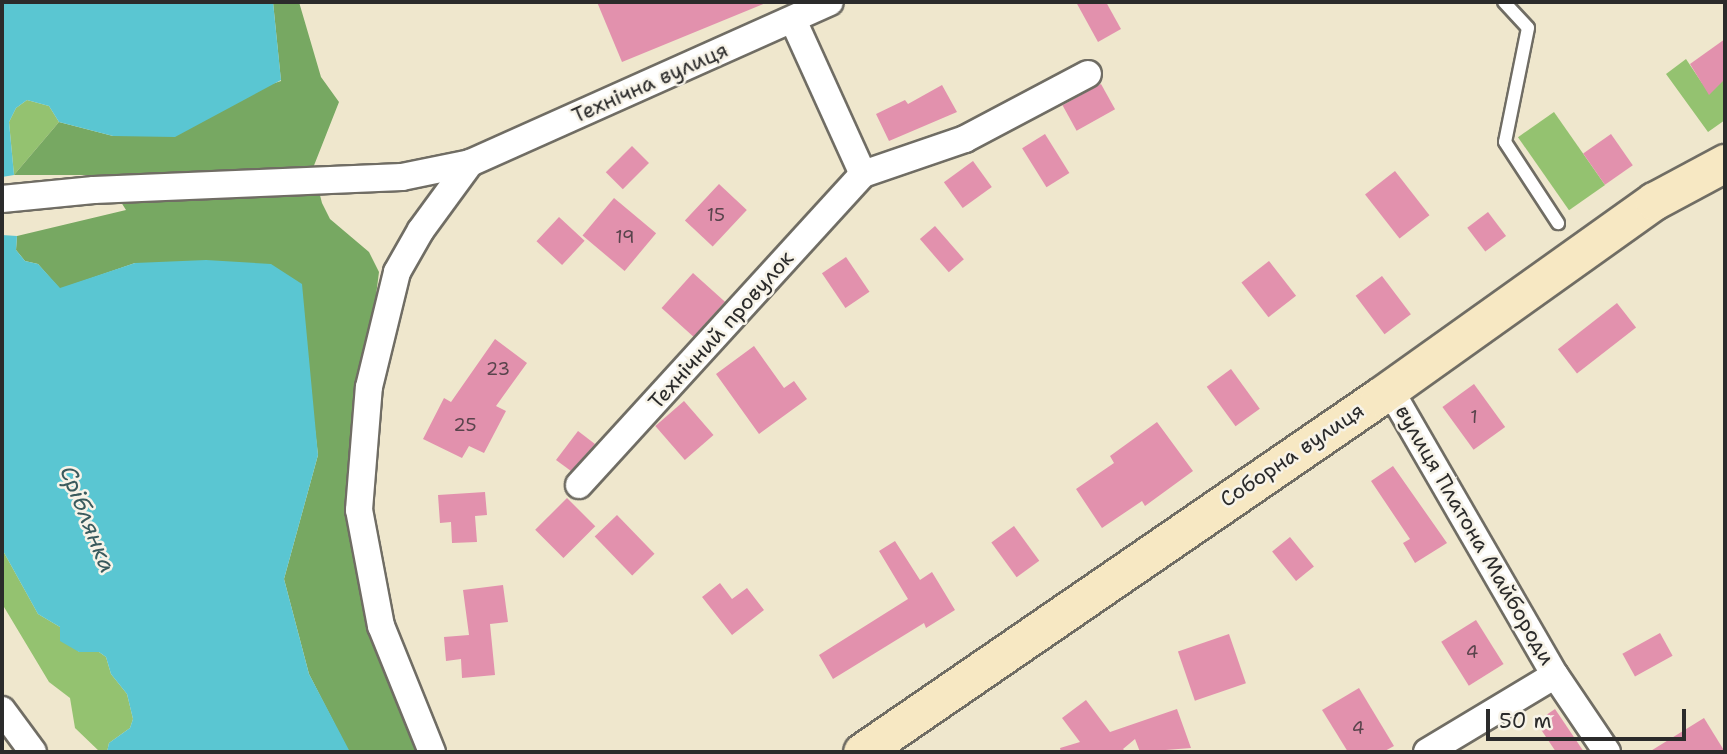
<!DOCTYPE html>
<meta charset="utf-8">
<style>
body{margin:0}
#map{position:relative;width:1727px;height:754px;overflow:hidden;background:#efe7cd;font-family:"Shantell Sans",sans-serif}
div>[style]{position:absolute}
.green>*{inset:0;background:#94c270;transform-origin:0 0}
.forest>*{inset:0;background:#77a862}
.water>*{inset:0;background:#5ac6d2}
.building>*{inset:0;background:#e291ad;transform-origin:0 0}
.roads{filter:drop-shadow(2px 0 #706d64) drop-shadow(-2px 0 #706d64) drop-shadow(0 2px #706d64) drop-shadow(0 -2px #706d64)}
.service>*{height:12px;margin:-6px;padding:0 6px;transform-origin:6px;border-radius:6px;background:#fff}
.minor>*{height:26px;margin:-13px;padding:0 13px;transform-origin:13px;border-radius:13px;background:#fff}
.secondary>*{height:37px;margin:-18.5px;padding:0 18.5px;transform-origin:18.5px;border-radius:18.5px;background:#f7e8c3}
span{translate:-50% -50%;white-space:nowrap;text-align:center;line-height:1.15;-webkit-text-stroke:5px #f7f3e8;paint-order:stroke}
.number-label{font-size:18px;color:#59444c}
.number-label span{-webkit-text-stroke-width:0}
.street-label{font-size:21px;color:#2b2b2b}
.water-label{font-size:23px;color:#395a5d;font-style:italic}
.frame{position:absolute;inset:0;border:4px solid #2b2b2b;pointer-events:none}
.scale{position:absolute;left:1486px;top:709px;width:200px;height:32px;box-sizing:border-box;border:4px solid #2b2b2b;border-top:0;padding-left:9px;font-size:21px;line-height:24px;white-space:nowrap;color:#2b2b2b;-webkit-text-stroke:5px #f7f3e8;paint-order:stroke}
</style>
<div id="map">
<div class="green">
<i style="clip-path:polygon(1686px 59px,1702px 83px,1725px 66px,1725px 120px,1708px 132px,1666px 74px)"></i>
<i style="clip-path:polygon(27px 100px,49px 106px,59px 122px,14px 175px,9px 122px,16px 108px)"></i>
<i style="left:1554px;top:112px;width:89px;height:44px;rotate:55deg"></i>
<i style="clip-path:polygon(2px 549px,38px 614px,60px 627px,79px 652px,99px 652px,106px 657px,111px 674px,127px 694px,133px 719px,130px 728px,109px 743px,107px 752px,100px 752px,75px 728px,70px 698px,49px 682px,4px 607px)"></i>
</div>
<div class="forest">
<i style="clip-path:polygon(273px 2px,299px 2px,321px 77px,339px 102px,313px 168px,322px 203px,330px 219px,369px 252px,379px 272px,357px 445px,400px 706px,416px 752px,349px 752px,309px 674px,284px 579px,318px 455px,308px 371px,135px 263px,60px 289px,38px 264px,25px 261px,16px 250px,17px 236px,126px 210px,104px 175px,14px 175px,59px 122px,113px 136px,281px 81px)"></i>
</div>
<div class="water">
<i style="clip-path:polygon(2px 2px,273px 2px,281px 80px,175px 137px,113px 136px,59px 122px,49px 106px,27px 100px,16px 108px,9px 122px,14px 175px,2px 177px)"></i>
<i style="clip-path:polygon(2px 235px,17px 236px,16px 250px,25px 261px,38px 264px,60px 288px,135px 263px,206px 260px,271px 264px,302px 284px,318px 455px,284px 579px,309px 674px,350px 752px,107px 752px,109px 743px,130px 728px,133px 719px,127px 694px,111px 674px,106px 657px,99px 652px,79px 652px,60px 641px,60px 627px,38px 614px,2px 549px)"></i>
</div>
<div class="building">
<i style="clip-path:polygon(597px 2px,768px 2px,622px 62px)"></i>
<i style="clip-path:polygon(1076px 2px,1106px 2px,1121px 29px,1098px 42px)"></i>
<i style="clip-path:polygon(1725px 39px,1725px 79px,1709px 95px,1690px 64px)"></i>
<i style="left:1101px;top:84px;width:29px;height:44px;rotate:61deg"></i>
<i style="clip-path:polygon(942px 85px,957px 112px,889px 141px,876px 114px,905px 100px,908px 104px)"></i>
<i style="left:1045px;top:134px;width:46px;height:27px;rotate:58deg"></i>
<i style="left:1611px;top:134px;width:38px;height:34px;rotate:55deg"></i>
<i style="left:632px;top:146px;width:24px;height:37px;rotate:45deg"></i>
<i style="left:973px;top:161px;width:32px;height:36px;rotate:54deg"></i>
<i style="left:1395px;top:171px;width:56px;height:38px;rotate:52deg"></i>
<i style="left:719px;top:184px;width:38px;height:50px;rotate:43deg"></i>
<i style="left:614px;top:198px;width:55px;height:49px;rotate:40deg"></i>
<i style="left:1488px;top:212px;width:30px;height:26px;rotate:53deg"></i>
<i style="left:559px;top:217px;width:35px;height:33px;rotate:43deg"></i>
<i style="left:935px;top:226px;width:44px;height:20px;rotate:49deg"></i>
<i style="left:846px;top:257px;width:42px;height:29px;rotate:56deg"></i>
<i style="left:1269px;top:261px;width:44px;height:35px;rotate:52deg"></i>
<i style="left:693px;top:273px;width:43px;height:47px;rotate:42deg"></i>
<i style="left:1382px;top:276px;width:48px;height:33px;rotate:53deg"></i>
<i style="left:1617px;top:303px;width:31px;height:75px;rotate:52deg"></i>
<i style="clip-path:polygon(495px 339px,527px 363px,496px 406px,506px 411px,484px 453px,469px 446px,462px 458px,423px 439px,444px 398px,451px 402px)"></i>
<i style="clip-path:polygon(754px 346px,784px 388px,794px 381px,807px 399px,759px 434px,716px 374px)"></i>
<i style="left:1231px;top:369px;width:49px;height:30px;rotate:54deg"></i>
<i style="left:1474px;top:384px;width:53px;height:39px;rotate:54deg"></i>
<i style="left:684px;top:401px;width:45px;height:38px;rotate:49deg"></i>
<i style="clip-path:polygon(1157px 422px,1193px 471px,1145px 506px,1142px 501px,1102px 528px,1076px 489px,1114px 463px,1110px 456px)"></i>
<i style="clip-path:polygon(578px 431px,595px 444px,571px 471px,556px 460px)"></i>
<i style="clip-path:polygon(1393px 466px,1447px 543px,1415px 563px,1403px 543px,1410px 539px,1371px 481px)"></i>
<i style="clip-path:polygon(485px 492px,487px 515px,475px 516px,477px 542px,452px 543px,451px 522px,440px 523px,438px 495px)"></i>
<i style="left:567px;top:498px;width:40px;height:45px;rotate:45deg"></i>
<i style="left:617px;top:515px;width:54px;height:31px;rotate:46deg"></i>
<i style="left:1014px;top:526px;width:43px;height:28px;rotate:54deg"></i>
<i style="left:1290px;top:537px;width:38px;height:23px;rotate:51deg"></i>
<i style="clip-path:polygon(895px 541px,920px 580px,932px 572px,955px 610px,926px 628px,924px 623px,833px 679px,819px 655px,908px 599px,879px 551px)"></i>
<i style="clip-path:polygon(720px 583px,732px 599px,747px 588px,764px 610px,732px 635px,702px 597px)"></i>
<i style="clip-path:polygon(503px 585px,508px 622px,490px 624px,495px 675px,462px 678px,461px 659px,446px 661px,444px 637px,469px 635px,463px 590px)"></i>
<i style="left:1476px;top:620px;width:52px;height:41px;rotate:58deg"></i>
<i style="left:1660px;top:633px;width:26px;height:43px;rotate:61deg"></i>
<i style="left:1229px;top:634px;width:52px;height:54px;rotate:71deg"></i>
<i style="clip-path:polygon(1359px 688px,1394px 746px,1383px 752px,1348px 752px,1322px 710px)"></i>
<i style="clip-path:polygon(1086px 700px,1110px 732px,1177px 709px,1191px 748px,1140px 752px,1135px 739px,1123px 749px,1126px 752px,1061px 752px,1060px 748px,1080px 742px,1062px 718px)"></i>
<i style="clip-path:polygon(1555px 709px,1584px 752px,1556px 752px,1536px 722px)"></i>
<i style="clip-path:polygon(1704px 718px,1725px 752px,1649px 752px)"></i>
</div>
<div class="roads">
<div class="service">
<i style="left:1504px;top:2px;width:35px;rotate:47deg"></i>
<i style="left:1528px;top:28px;width:116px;rotate:101.4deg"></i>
<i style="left:1505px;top:142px;width:97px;rotate:56.8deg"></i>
</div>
<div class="minor">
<i style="left:793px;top:20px;width:169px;rotate:65.6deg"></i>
<i style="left:2px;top:199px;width:92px;rotate:-5.6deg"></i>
<i style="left:94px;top:190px;width:308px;rotate:-2.4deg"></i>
<i style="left:402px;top:177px;width:69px;rotate:-11.6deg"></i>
<i style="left:470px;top:163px;width:394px;rotate:-24.1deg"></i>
<i style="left:1389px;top:388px;width:332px;rotate:60deg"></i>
<i style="left:1555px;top:675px;width:93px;rotate:56deg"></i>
<i style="left:579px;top:485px;width:421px;rotate:-47.6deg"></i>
<i style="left:863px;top:174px;width:108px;rotate:-18.9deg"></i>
<i style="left:965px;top:139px;width:139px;rotate:-27.9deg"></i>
<i style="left:2px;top:710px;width:52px;rotate:53.6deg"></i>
<i style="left:432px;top:752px;width:136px;rotate:-112deg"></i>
<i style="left:381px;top:626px;width:118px;rotate:-100.7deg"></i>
<i style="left:359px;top:510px;width:123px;rotate:-85.4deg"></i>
<i style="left:369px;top:387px;width:118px;rotate:-76.3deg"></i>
<i style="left:397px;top:272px;width:48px;rotate:-60.3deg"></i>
<i style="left:421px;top:230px;width:83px;rotate:-53.8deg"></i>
<i style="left:1427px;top:752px;width:149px;rotate:-31deg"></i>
</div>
<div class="secondary">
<i style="left:862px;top:752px;width:627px;rotate:-34.48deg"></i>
<i style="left:1379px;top:397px;width:338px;rotate:-35.5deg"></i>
<i style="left:1654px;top:201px;width:81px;rotate:-28.2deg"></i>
</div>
</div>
<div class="number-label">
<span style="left:716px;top:215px">15</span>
<span style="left:625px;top:237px">19</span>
<span style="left:498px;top:369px">23</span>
<span style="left:1474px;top:417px">1</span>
<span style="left:465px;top:425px">25</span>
<span style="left:1472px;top:652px">4</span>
<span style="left:1358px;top:728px">4</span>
</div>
<div class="street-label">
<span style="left:650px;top:83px;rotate:-24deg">Технічна вулиця</span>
<span style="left:721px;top:330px;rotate:-48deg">Технічний провулок</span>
<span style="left:1292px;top:455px;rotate:-34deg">Соборна вулиця</span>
<span style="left:1475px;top:535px;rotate:60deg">вулиця Платона Майбороди</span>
</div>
<div class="water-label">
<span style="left:88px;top:519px;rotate:68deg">Сріблянка</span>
</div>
<div class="frame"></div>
<div class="scale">50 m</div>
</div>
